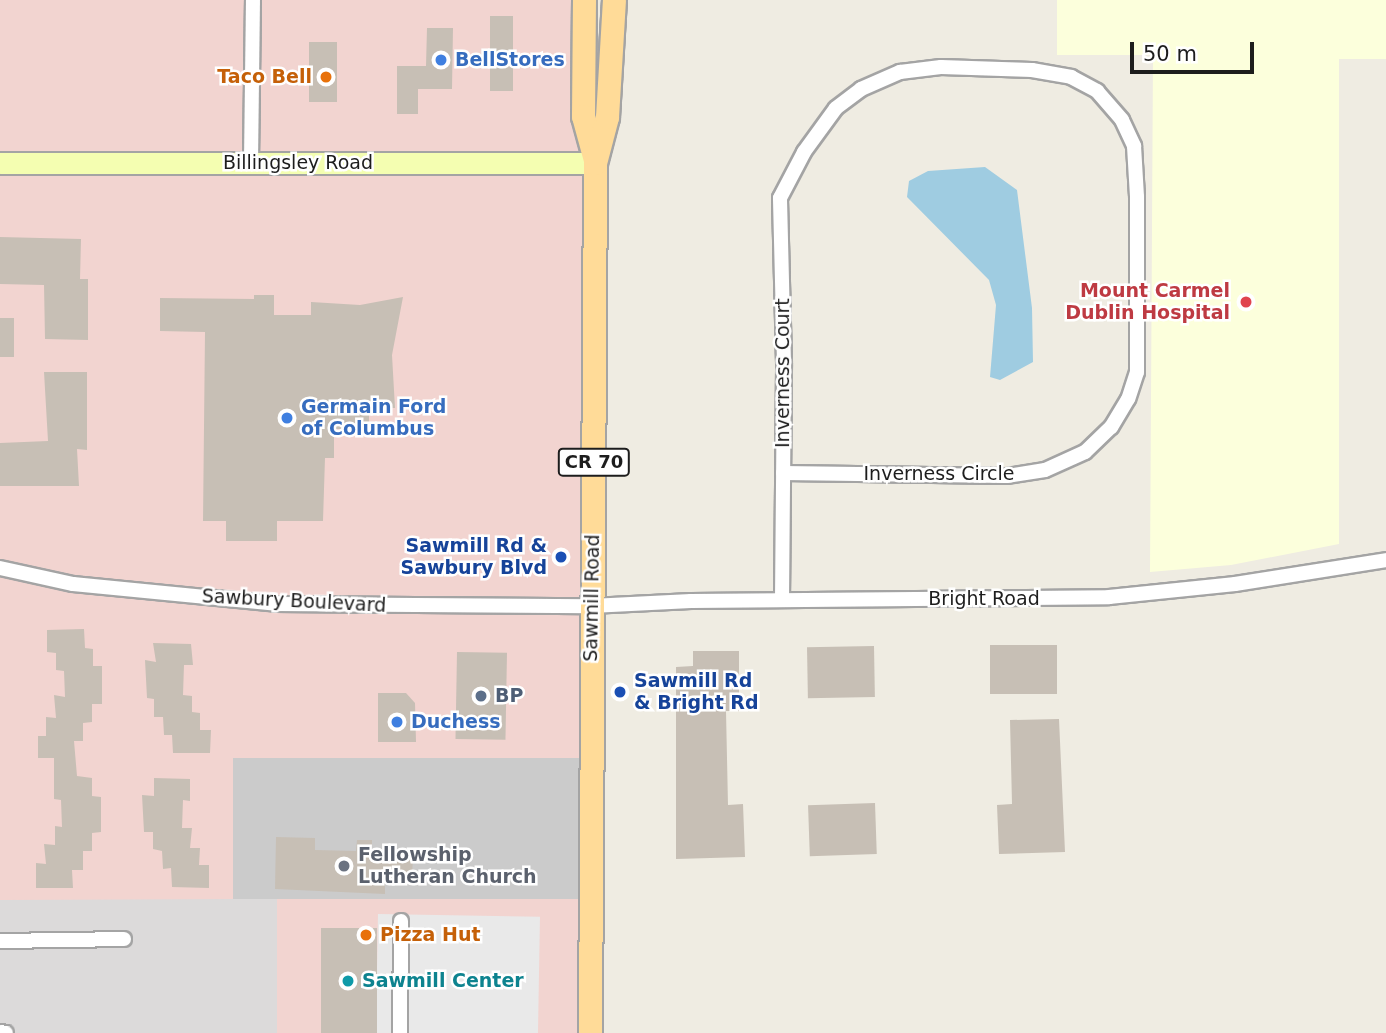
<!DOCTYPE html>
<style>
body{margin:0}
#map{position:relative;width:1386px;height:1033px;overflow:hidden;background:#efece2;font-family:"DejaVu Sans",sans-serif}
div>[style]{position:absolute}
.residential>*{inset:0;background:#dcdada;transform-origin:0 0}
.commercial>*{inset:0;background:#f2d4d0;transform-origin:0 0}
.education>*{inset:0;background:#fcffdc}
.religious>*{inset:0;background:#cbcbcb;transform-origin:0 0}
.parking>*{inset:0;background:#e9e9e9;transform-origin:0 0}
.water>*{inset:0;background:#9fcce1}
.building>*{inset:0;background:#c7bfb5;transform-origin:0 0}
.roads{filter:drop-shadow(2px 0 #a4a4a4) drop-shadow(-2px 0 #a4a4a4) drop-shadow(0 2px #a4a4a4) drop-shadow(0 -2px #a4a4a4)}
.street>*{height:14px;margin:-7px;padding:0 7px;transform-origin:7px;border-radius:7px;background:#fff}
.secondary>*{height:21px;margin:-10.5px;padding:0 10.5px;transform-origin:10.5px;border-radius:10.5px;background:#f4feb1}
.primary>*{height:23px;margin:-11.5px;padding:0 11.5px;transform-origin:11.5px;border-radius:11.5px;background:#ffdb98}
.dots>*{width:19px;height:19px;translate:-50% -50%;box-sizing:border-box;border:4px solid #fff;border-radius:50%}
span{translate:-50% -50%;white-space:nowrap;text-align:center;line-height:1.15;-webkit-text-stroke:5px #fff;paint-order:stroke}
.shield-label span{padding:2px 5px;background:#fff;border:2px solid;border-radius:5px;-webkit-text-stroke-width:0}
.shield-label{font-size:18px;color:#1d1d1d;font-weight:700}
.shop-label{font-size:19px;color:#366cbe;font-weight:700}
.left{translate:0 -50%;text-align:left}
.food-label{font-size:19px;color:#c56008;font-weight:700}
.right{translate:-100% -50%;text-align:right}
.street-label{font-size:19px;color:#1d1d1d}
.health-label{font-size:19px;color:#be3a42;font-weight:700}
.transit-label{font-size:19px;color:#164399;font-weight:700}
.service-label{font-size:19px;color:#4e5e75;font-weight:700}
.worship-label{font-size:19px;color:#5b616d;font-weight:700}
.culture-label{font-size:19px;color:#0d838f;font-weight:700}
.scale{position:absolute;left:1130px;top:42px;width:124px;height:32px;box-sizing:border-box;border:4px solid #1d1d1d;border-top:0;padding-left:9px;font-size:21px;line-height:24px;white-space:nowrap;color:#1d1d1d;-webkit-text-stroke:5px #fff;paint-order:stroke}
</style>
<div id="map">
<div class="residential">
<i style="left:277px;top:899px;width:134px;height:277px;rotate:90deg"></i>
</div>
<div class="commercial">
<i style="clip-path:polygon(0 0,584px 0,595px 163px,591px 758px,233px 759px,234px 899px,0 900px)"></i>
<i style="left:277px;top:899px;width:314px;height:134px"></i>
</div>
<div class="education">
<i style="clip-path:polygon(1057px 0,1386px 0,1386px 59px,1339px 59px,1339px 544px,1231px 565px,1150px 572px,1153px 55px,1057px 55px)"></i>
</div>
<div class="religious">
<i style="left:591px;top:758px;width:141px;height:358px;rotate:90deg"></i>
</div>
<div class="parking">
<i style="left:378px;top:914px;width:162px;height:119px;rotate:1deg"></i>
</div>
<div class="water">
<i style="clip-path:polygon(985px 167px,1017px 190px,1032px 308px,1033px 362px,1000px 380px,990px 377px,996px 305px,989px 280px,907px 197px,909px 181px,928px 171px)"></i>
</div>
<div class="building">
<i style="left:490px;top:16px;width:23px;height:75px"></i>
<i style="clip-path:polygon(427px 28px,453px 28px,452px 89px,418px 89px,418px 114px,397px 114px,397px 66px,426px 66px)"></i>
<i style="left:309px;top:42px;width:28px;height:60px"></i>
<i style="clip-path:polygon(0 237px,81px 239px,80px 279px,88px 279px,88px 340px,45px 339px,44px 285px,0 284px)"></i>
<i style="clip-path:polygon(254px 295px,274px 295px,274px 315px,311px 315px,311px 302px,360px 305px,403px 297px,392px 355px,395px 408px,369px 407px,369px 429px,334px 429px,334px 458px,325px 458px,323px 521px,277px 521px,277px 541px,226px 541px,226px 521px,203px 521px,205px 332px,160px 331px,160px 298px,254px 299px)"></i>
<i style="left:14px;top:318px;width:39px;height:14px;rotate:90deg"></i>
<i style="clip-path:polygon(44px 372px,87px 372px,87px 450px,77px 449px,79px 486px,0 486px,0 443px,48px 441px)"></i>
<i style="clip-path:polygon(84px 629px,85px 648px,93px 649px,93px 666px,102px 666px,102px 704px,92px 704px,92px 722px,83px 723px,83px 741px,74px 741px,77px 776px,92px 778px,92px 796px,101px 797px,101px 832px,92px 833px,92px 851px,83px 851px,83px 870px,72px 870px,73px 888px,36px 888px,36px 863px,46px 864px,44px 844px,55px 845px,55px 826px,62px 827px,61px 800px,54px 799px,54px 758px,38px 758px,38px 736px,46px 736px,46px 717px,56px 718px,54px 695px,65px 697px,64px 671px,56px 670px,56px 653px,47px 652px,47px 630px)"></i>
<i style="clip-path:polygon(153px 643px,191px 644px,193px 665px,184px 665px,183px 695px,192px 696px,192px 712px,200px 713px,200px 730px,211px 730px,210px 753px,173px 753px,172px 735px,164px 735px,163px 717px,154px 717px,154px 699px,147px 698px,145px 660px,156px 662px)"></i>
<i style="left:1057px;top:645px;width:49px;height:67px;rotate:90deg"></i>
<i style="left:874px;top:646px;width:51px;height:67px;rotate:89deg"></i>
<i style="clip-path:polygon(693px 651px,739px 651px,739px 711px,726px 711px,728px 805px,743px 804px,745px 857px,676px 859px,676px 667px,693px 666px)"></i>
<i style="left:457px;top:652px;width:50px;height:87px;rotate:1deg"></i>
<i style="clip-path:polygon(378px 693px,406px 693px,415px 703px,416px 742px,378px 742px)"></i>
<i style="clip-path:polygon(1059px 719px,1065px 852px,999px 854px,997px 805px,1012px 804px,1010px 720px)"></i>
<i style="clip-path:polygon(154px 778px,190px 779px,190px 801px,183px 800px,182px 828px,192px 828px,190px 848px,200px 848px,199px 865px,209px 865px,209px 888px,172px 887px,171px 868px,163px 869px,162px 851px,153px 849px,153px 832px,144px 832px,142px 795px,154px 796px)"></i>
<i style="left:875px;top:803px;width:51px;height:67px;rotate:88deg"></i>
<i style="clip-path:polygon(276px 837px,315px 838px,315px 850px,356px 851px,357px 840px,372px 840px,372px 850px,413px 851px,412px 882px,385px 882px,385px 894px,275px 889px)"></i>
<i style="left:321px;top:928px;width:56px;height:105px"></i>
</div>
<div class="roads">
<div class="street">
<i style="left:251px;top:162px;width:162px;rotate:-89.3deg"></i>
<i style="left:0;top:568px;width:75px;rotate:12.4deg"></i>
<i style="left:73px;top:584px;width:204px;rotate:5.6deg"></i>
<i style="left:276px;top:604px;width:315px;rotate:0.4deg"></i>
<i style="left:591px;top:606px;width:100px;rotate:-2.9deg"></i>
<i style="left:691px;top:601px;width:418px;rotate:-0.5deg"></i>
<i style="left:1109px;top:597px;width:127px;rotate:-5.9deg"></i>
<i style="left:1235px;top:584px;width:153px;rotate:-9deg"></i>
<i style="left:782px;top:600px;width:237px;rotate:-89.5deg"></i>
<i style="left:784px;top:363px;width:165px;rotate:-91.4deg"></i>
<i style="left:780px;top:198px;width:52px;rotate:-62.4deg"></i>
<i style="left:804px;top:152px;width:54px;rotate:-54deg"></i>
<i style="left:836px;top:108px;width:31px;rotate:-37deg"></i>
<i style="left:861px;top:89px;width:43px;rotate:-23.6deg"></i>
<i style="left:900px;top:72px;width:41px;rotate:-7deg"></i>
<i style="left:941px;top:67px;width:91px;rotate:1.9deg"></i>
<i style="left:1032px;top:70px;width:40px;rotate:10deg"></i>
<i style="left:1071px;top:77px;width:30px;rotate:28deg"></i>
<i style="left:1097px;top:91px;width:38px;rotate:49deg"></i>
<i style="left:1122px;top:120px;width:29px;rotate:65deg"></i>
<i style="left:1134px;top:146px;width:51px;rotate:86.6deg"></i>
<i style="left:1137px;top:197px;width:175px;rotate:90deg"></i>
<i style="left:1137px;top:372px;width:28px;rotate:108deg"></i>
<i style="left:1128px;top:399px;width:33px;rotate:121deg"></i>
<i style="left:1111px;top:427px;width:36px;rotate:136deg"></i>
<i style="left:1085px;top:452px;width:44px;rotate:155.8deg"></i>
<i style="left:1045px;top:470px;width:39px;rotate:171deg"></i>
<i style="left:1006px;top:476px;width:223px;rotate:-179.2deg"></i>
<i style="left:0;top:941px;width:124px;rotate:-0.9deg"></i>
<i style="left:0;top:1032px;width:6px;rotate:9deg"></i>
<i style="left:400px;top:1033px;width:112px;rotate:-89.5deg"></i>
</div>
<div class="secondary">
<i style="left:0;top:163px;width:595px"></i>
</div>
<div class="primary">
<i style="left:584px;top:0;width:116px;rotate:90.5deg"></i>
<i style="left:583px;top:116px;width:46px;rotate:74.7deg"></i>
<i style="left:590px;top:1033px;width:870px;rotate:-89.67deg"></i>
<i style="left:595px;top:163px;width:48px;rotate:-75.4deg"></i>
<i style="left:607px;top:117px;width:117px;rotate:-86.6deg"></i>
</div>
</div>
<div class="dots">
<i style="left:441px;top:60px;background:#3f7fe0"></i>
<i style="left:326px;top:77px;background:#e8710a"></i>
<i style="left:1246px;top:302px;background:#e0444e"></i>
<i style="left:287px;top:418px;background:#3f7fe0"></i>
<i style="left:561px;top:557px;background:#1a4fb4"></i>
<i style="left:620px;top:692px;background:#1a4fb4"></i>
<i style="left:481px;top:696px;background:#5c6f8a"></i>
<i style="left:397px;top:722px;background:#3f7fe0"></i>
<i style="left:344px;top:866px;background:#6b7280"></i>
<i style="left:366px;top:935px;background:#e8710a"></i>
<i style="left:348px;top:981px;background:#0f9aa8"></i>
</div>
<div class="shield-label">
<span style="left:594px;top:462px">CR 70</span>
</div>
<div class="shop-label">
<span class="left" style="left:455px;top:60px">BellStores</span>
<span class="left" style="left:301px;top:418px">Germain Ford<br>of Columbus</span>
<span class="left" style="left:411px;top:722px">Duchess</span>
</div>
<div class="food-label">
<span class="right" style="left:312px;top:77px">Taco Bell</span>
<span class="left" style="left:380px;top:935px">Pizza Hut</span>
</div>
<div class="street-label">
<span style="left:298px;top:163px">Billingsley Road</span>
<span style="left:783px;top:373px;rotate:-90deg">Inverness Court</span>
<span style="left:939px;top:474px">Inverness Circle</span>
<span style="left:592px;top:598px;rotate:-89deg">Sawmill Road</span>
<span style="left:984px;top:599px">Bright Road</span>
<span style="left:294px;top:601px;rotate:3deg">Sawbury Boulevard</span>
</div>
<div class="health-label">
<span class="right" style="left:1230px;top:302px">Mount Carmel<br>Dublin Hospital</span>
</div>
<div class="transit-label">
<span class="right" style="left:547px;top:557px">Sawmill Rd &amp;<br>Sawbury Blvd</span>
<span class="left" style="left:634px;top:692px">Sawmill Rd<br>&amp; Bright Rd</span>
</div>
<div class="service-label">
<span class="left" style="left:495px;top:696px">BP</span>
</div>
<div class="worship-label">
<span class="left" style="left:358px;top:866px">Fellowship<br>Lutheran Church</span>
</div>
<div class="culture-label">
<span class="left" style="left:362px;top:981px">Sawmill Center</span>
</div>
<div class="scale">50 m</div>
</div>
